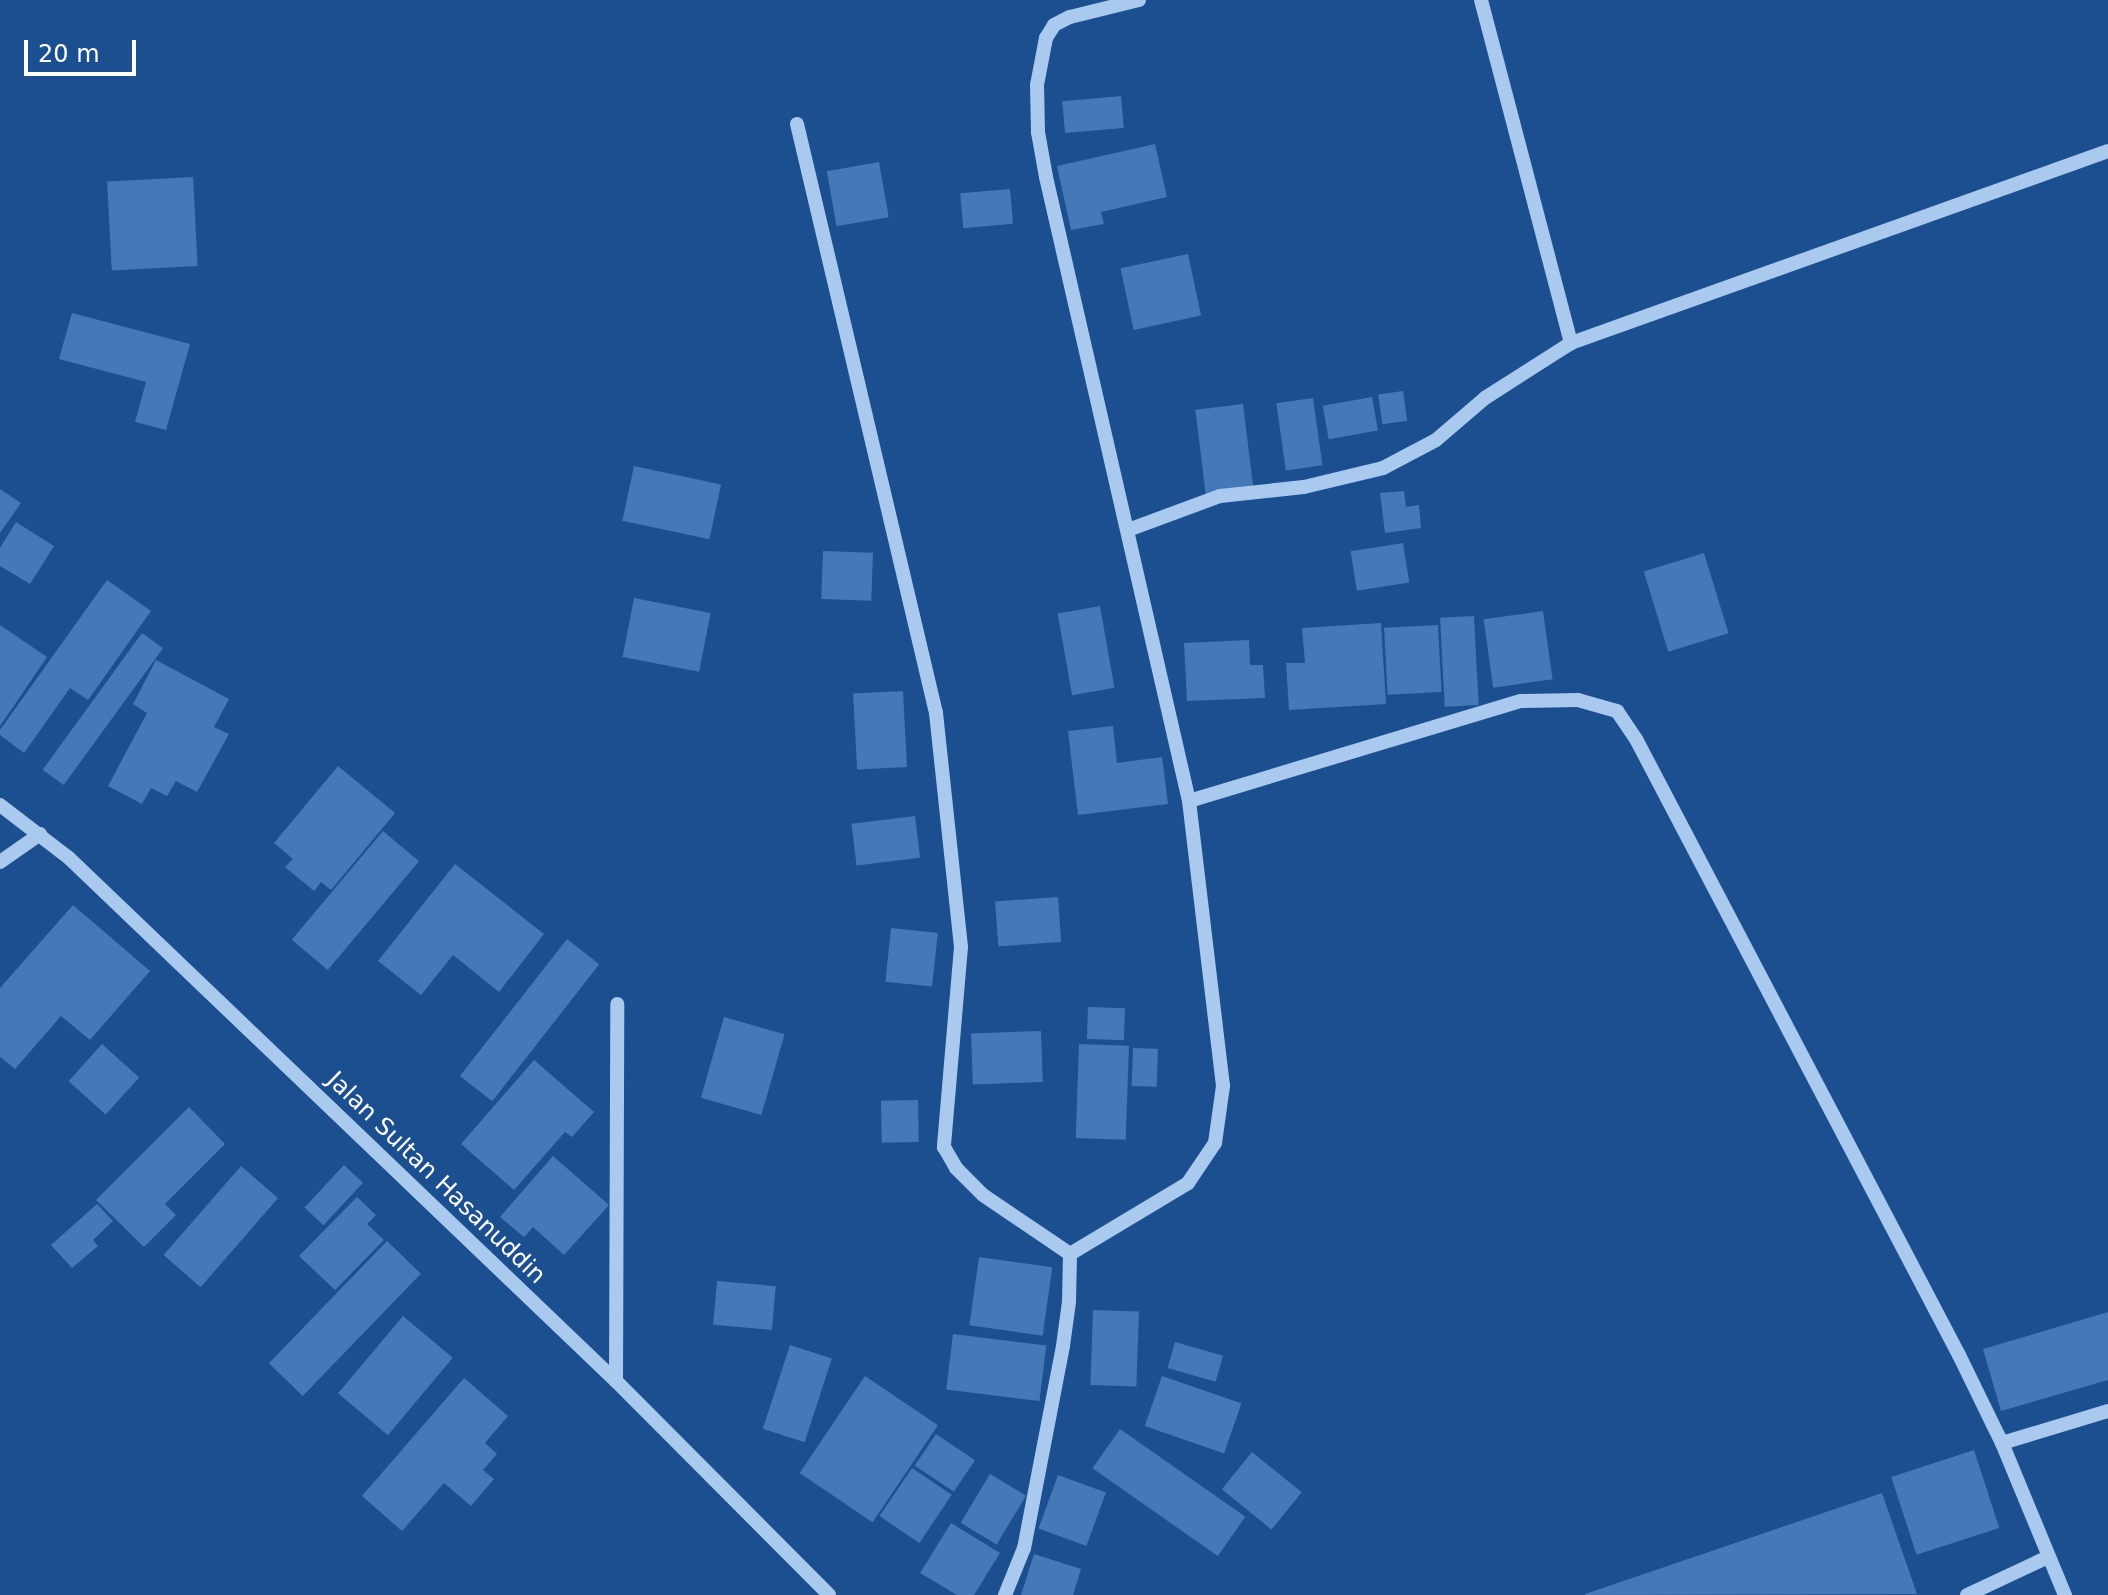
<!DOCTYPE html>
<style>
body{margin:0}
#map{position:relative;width:2108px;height:1595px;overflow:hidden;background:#1b4f8f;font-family:"DejaVu Sans",sans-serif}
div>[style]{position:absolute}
.building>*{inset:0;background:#4478b7;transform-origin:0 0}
.minor>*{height:14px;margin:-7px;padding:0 7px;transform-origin:7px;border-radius:7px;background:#a9c9ee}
span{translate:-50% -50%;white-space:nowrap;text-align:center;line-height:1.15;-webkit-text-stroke:7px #1b4f8f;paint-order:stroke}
.street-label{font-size:24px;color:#fff}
.scale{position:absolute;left:24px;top:40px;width:112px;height:36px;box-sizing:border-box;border:4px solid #fff;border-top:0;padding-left:10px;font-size:24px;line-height:28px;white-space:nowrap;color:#fff;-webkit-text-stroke:6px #1b4f8f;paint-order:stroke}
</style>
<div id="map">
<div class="building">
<i style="left:1121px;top:96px;width:32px;height:59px;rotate:85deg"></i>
<i style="clip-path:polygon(1155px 144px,1167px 197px,1101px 212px,1104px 224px,1071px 230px,1057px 166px)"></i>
<i style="left:879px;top:162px;width:56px;height:53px;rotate:80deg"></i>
<i style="left:193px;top:177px;width:89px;height:86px;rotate:87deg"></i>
<i style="left:1010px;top:189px;width:35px;height:50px;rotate:85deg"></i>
<i style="left:1188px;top:254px;width:63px;height:69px;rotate:78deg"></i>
<i style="clip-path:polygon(72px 313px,190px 344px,166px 430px,135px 422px,146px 382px,59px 359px)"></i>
<i style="left:1403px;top:391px;width:30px;height:25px;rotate:82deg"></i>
<i style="left:1372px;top:397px;width:34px;height:50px;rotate:80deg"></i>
<i style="left:1313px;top:398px;width:68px;height:37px;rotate:82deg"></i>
<i style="left:1243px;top:404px;width:88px;height:48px;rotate:83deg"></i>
<i style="left:634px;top:466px;width:89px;height:56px;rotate:12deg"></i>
<i style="clip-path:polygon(0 489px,21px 503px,0 533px)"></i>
<i style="clip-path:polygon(1404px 491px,1406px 507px,1419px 505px,1421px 528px,1385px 533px,1380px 493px)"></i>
<i style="clip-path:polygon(16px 522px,54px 546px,30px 584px,0 566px,0 548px)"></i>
<i style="left:1403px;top:543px;width:40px;height:53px;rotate:81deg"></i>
<i style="left:823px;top:551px;width:50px;height:48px;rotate:2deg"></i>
<i style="left:1704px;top:553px;width:84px;height:63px;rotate:73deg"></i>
<i style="clip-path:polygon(107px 580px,151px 611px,88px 700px,70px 688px,24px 753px,0 735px,0 730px)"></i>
<i style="left:634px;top:598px;width:78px;height:60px;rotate:11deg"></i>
<i style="left:1100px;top:606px;width:83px;height:43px;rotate:80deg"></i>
<i style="left:1543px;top:611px;width:69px;height:60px;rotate:82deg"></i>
<i style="left:1474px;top:616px;width:89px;height:34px;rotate:87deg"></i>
<i style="clip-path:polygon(1381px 623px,1386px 704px,1289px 710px,1286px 663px,1305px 663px,1302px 628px)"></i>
<i style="clip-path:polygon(0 625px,47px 657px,0 726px)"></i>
<i style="left:1438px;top:625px;width:67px;height:54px;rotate:87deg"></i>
<i style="left:142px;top:633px;width:26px;height:169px;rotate:36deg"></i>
<i style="clip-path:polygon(1249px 640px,1250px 665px,1263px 665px,1265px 698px,1187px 701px,1184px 643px)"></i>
<i style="clip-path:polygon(156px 660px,229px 699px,214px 727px,229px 734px,197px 792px,176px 781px,167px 796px,151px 788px,142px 804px,108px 786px,147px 713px,133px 704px)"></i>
<i style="left:903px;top:691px;width:76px;height:50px;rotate:87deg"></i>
<i style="clip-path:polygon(1113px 726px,1117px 763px,1162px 757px,1168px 804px,1078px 815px,1068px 731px)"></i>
<i style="clip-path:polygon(338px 766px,395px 813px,331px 890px,321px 882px,314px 891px,285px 867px,293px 859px,274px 843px)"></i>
<i style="left:915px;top:816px;width:42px;height:64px;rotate:83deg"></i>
<i style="left:383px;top:831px;width:47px;height:142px;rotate:40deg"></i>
<i style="clip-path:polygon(455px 864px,544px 934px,499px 992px,453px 955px,421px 995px,378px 961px)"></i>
<i style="left:1058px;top:897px;width:45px;height:63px;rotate:86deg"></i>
<i style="clip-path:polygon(73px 905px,150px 971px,90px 1040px,61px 1016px,15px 1069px,0 1057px,0 988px)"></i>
<i style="left:891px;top:928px;width:47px;height:54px;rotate:6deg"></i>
<i style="left:567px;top:939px;width:41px;height:174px;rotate:38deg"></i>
<i style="left:1088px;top:1007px;width:37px;height:32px;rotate:2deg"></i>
<i style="left:724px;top:1017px;width:63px;height:84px;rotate:16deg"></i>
<i style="left:1041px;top:1031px;width:51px;height:70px;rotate:88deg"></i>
<i style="left:102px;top:1044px;width:50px;height:50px;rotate:42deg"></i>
<i style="left:1079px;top:1044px;width:50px;height:94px;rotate:2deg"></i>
<i style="left:1133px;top:1048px;width:25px;height:38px;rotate:2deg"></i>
<i style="clip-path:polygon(534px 1060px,594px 1112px,572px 1137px,565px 1132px,514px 1190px,461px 1144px)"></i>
<i style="left:918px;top:1100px;width:42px;height:37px;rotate:89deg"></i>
<i style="clip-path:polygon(189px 1107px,225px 1144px,165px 1204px,176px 1215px,144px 1247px,96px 1200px)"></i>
<i style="clip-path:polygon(553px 1156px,609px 1205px,564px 1255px,533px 1227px,524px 1237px,500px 1217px)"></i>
<i style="left:344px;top:1165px;width:26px;height:58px;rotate:43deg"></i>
<i style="left:241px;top:1166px;width:49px;height:118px;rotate:41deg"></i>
<i style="clip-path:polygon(357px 1197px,376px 1215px,367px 1224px,384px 1240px,335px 1290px,299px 1256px)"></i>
<i style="clip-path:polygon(97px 1204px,113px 1221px,93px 1240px,98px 1246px,72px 1268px,51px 1245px)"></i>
<i style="left:387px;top:1241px;width:47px;height:170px;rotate:44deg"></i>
<i style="left:979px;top:1257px;width:74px;height:69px;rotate:8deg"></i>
<i style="left:717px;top:1281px;width:59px;height:44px;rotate:5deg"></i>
<i style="left:1093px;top:1310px;width:46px;height:75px;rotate:2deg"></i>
<i style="clip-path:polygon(2108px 1312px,2108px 1380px,2001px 1411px,1983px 1349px)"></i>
<i style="left:403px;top:1316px;width:65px;height:101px;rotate:40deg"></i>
<i style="left:953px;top:1334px;width:94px;height:56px;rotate:7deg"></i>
<i style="left:1175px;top:1342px;width:50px;height:27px;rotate:16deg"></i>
<i style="left:790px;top:1345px;width:44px;height:88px;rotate:18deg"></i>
<i style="left:865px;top:1376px;width:88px;height:117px;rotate:34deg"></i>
<i style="left:1162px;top:1376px;width:84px;height:53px;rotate:19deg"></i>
<i style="clip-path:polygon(464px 1378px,508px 1416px,485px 1443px,497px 1454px,483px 1470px,494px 1479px,471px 1506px,444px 1483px,402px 1531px,362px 1496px)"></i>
<i style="left:1120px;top:1429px;width:153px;height:48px;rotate:35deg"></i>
<i style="left:936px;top:1434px;width:47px;height:38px;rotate:34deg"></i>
<i style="left:1974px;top:1450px;width:82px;height:87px;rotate:72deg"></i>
<i style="left:1252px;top:1452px;width:64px;height:48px;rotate:39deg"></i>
<i style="left:912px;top:1468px;width:48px;height:58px;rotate:34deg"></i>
<i style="left:990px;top:1474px;width:42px;height:57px;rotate:31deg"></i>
<i style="left:1058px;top:1475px;width:51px;height:57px;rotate:20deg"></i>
<i style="clip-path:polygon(1882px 1493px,1917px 1594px,1585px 1595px,1585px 1594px)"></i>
<i style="clip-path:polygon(951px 1523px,1000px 1553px,974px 1595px,957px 1595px,920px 1573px)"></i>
<i style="clip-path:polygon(1034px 1554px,1081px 1569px,1073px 1595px,1021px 1595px)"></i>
</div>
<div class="minor">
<i style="left:1481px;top:0;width:355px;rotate:75.3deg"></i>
<i style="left:797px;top:124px;width:605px;rotate:76.72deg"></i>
<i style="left:936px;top:713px;width:235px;rotate:83.9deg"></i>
<i style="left:961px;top:947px;width:201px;rotate:94.9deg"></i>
<i style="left:944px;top:1147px;width:24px;rotate:60deg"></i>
<i style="left:956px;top:1168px;width:38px;rotate:45deg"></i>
<i style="left:983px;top:1195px;width:105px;rotate:34.1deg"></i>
<i style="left:1070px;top:1254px;width:48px;rotate:91.2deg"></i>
<i style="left:1069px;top:1302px;width:44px;rotate:97.8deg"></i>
<i style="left:1063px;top:1346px;width:206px;rotate:100.9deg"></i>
<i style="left:1024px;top:1548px;width:51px;rotate:112deg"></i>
<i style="left:1128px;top:530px;width:98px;rotate:-20.3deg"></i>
<i style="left:1220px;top:496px;width:84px;rotate:-6.1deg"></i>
<i style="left:1304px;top:487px;width:81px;rotate:-13.5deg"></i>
<i style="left:1383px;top:468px;width:60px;rotate:-27.8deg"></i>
<i style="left:1436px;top:440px;width:65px;rotate:-40.6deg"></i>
<i style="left:1485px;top:398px;width:102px;rotate:-32.6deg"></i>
<i style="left:1571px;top:343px;width:570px;rotate:-19.67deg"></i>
<i style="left:1189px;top:801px;width:347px;rotate:-16.8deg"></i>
<i style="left:1521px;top:701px;width:57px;rotate:-1deg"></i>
<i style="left:1578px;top:700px;width:41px;rotate:15.8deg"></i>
<i style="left:1617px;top:711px;width:34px;rotate:56deg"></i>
<i style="left:1636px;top:739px;width:696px;rotate:62.33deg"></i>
<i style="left:1959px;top:1355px;width:98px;rotate:64deg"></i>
<i style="left:2002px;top:1443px;width:165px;rotate:67.5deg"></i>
<i style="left:0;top:805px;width:87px;rotate:37.5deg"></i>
<i style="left:69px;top:858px;width:757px;rotate:43.72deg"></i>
<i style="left:616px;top:1381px;width:302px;rotate:45.1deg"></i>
<i style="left:0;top:862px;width:49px;rotate:-35deg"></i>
<i style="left:1070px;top:1254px;width:138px;rotate:-31deg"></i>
<i style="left:1188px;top:1183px;width:48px;rotate:-56deg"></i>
<i style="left:1215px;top:1143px;width:58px;rotate:-82deg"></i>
<i style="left:1223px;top:1086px;width:287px;rotate:-96.8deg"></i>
<i style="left:1189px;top:801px;width:640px;rotate:-102.91deg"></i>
<i style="left:1046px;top:177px;width:46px;rotate:-100.1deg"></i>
<i style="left:1038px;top:132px;width:47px;rotate:-91.2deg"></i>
<i style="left:1037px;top:85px;width:48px;rotate:-79.2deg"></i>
<i style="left:1046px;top:38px;width:15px;rotate:-58deg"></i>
<i style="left:1054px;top:25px;width:18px;rotate:-27deg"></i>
<i style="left:1070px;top:17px;width:71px;rotate:-13.8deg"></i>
<i style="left:616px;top:1381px;width:377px;rotate:-89.8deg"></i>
<i style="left:2002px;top:1443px;width:111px;rotate:-16.8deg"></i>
<i style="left:1967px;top:1595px;width:89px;rotate:-25.1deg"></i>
</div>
<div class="street-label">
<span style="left:436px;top:1178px;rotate:44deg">Jalan Sultan Hasanuddin</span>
</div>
<div class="scale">20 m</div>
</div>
